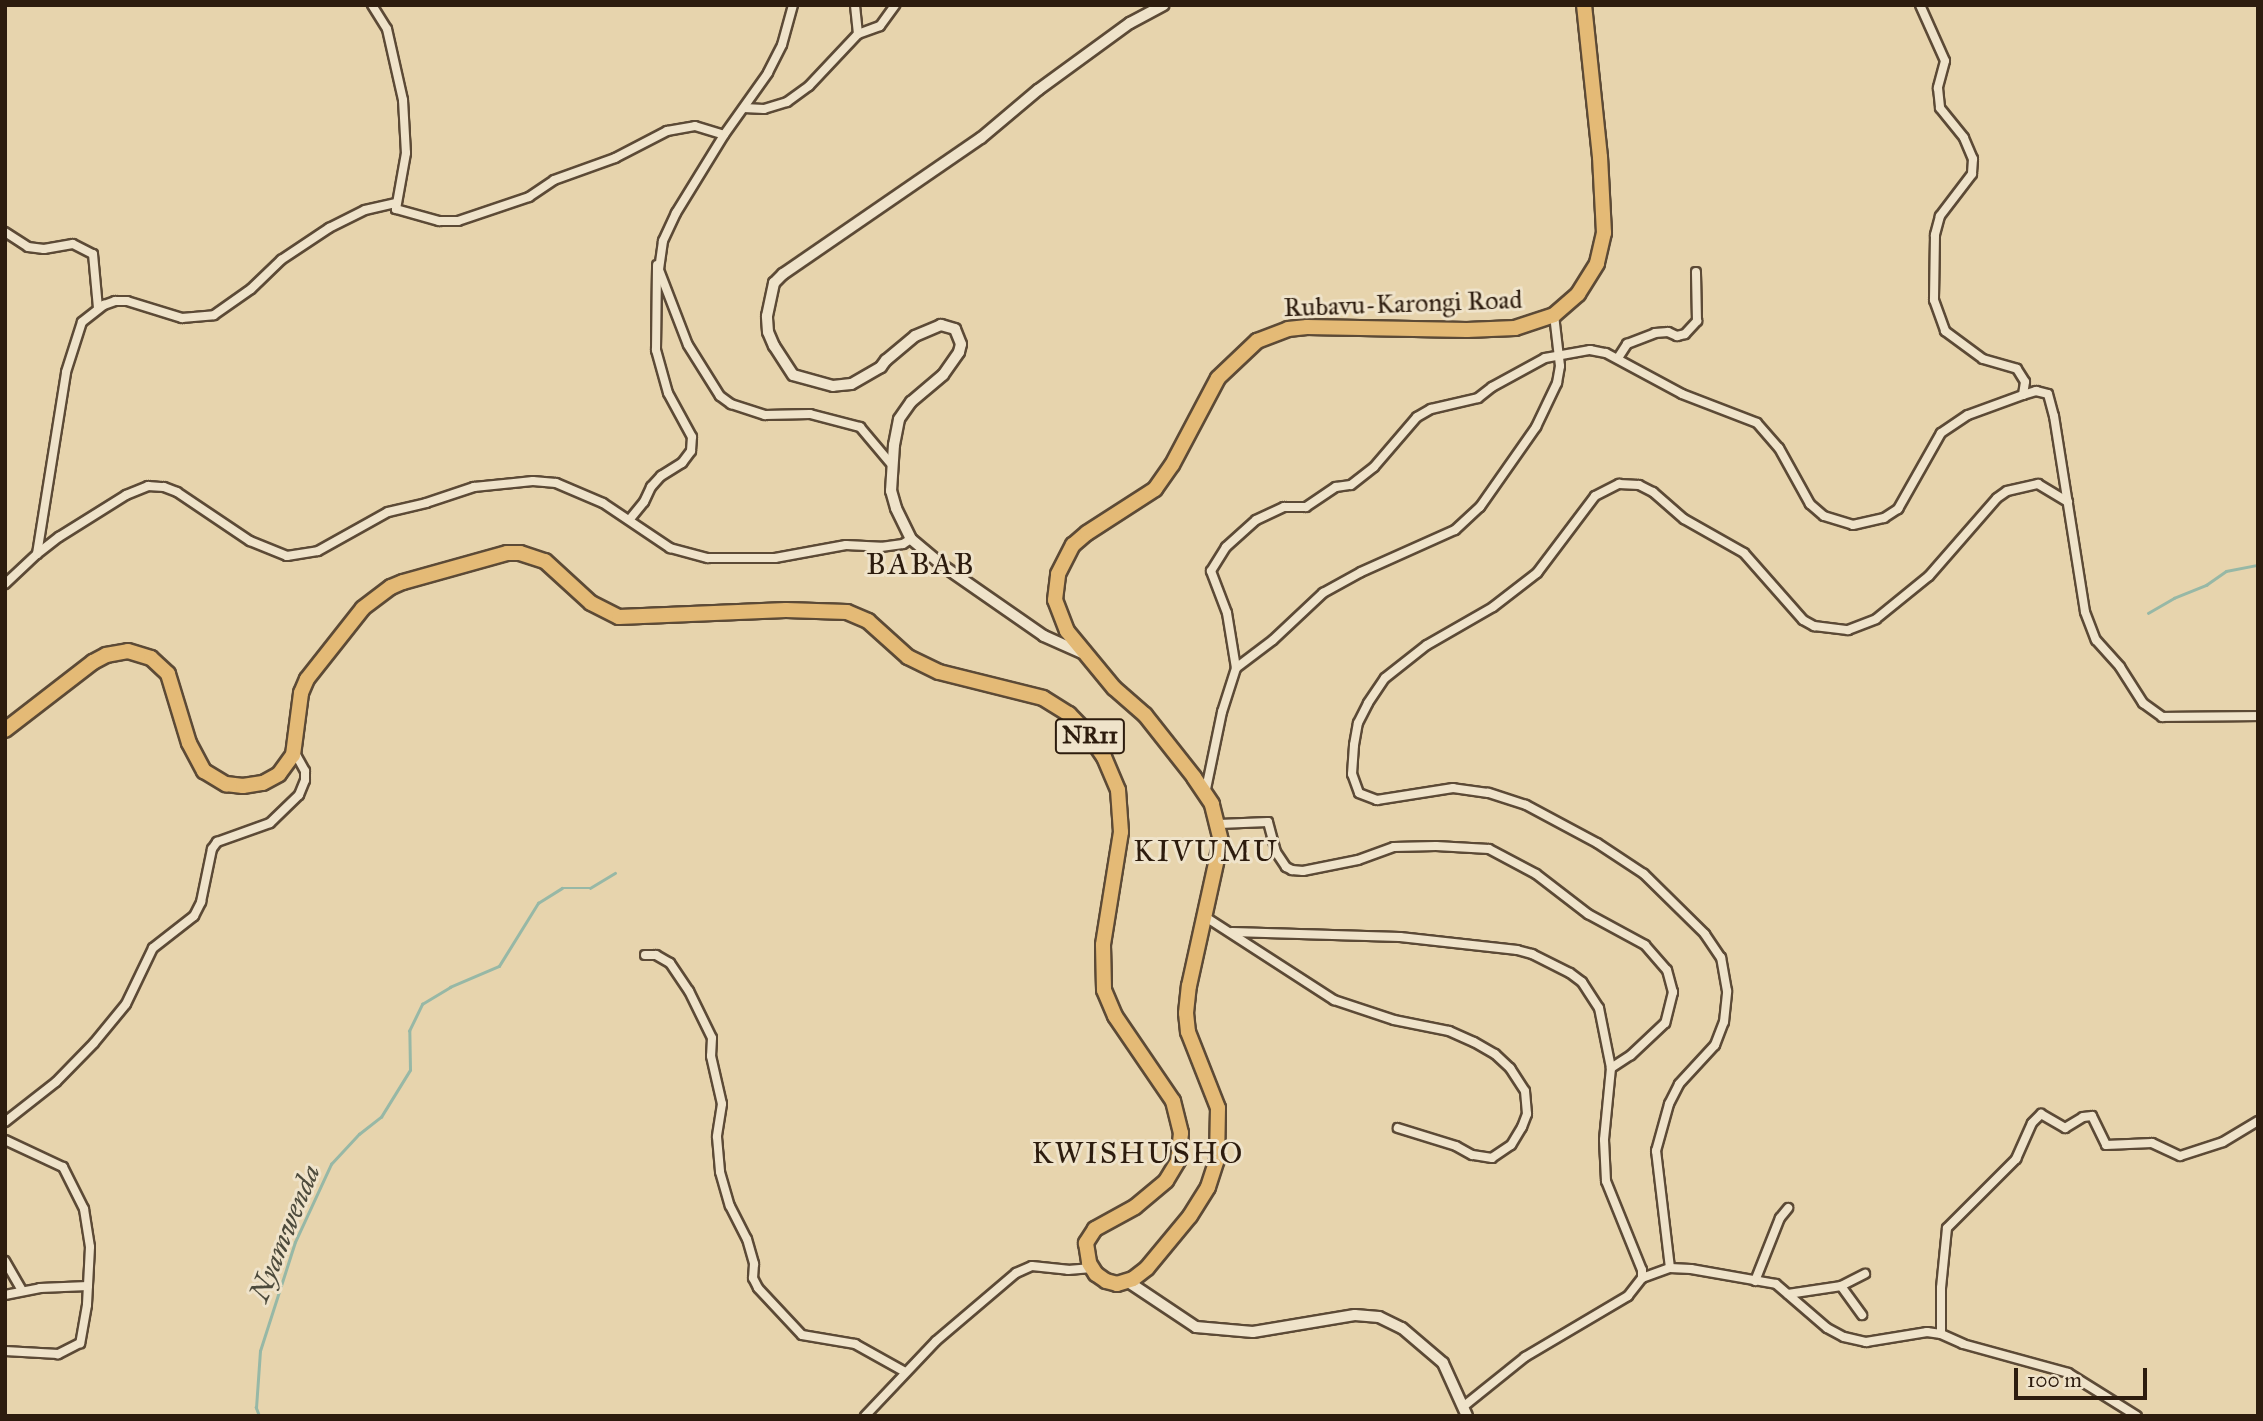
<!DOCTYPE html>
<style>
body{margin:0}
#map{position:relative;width:2263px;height:1421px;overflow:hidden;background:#e7d4ad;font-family:"IM FELL Great Primer",serif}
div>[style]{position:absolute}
.stream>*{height:2.5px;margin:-1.25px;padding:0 1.25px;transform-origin:1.25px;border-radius:1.25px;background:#97b8a6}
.roads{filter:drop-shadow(2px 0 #5c4a36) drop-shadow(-2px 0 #5c4a36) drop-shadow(0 2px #5c4a36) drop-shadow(0 -2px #5c4a36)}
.street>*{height:8px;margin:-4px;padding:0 4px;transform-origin:4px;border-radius:4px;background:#efe3ca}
.secondary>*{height:10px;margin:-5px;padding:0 5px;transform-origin:5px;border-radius:5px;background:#efe3ca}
.highway>*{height:14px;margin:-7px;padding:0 7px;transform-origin:7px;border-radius:7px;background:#e4ba76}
span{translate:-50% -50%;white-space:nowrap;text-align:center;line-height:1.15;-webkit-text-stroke:6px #efe3ca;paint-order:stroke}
.shield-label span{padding:2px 5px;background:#efe3ca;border:2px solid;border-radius:5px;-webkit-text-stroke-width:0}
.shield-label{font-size:24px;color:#2d1c0e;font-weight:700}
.street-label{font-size:26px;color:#2d1c0e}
.water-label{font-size:28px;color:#4d4b3c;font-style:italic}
.quarter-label{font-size:30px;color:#2d1c0e;letter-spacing:2px}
.frame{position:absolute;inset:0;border:7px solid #2d1c0e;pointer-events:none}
.scale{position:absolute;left:2014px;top:1368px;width:133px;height:32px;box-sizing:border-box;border:4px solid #2d1c0e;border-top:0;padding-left:9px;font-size:21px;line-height:24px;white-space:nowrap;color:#2d1c0e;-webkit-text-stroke:5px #efe3ca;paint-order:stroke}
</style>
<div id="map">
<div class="stream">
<i style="left:2148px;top:613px;width:30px;rotate:-30deg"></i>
<i style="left:2174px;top:598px;width:35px;rotate:-22deg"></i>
<i style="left:2206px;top:585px;width:24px;rotate:-35deg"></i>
<i style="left:2226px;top:571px;width:33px;rotate:-11deg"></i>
<i style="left:259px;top:1416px;width:9px;rotate:-111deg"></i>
<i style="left:256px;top:1408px;width:57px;rotate:-86deg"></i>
<i style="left:260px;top:1351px;width:114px;rotate:-72.2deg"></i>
<i style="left:295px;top:1242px;width:86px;rotate:-65.2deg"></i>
<i style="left:331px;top:1164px;width:41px;rotate:-47deg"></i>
<i style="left:359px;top:1134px;width:28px;rotate:-38deg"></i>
<i style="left:381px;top:1117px;width:55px;rotate:-58.3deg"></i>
<i style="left:410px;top:1070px;width:39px;rotate:-91deg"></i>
<i style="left:409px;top:1031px;width:30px;rotate:-64deg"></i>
<i style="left:422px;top:1004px;width:33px;rotate:-31deg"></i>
<i style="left:450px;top:987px;width:53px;rotate:-23.2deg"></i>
<i style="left:499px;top:966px;width:74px;rotate:-58.2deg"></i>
<i style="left:538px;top:903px;width:28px;rotate:-32deg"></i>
<i style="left:562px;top:888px;width:28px"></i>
<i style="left:590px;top:888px;width:29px;rotate:-31deg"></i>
</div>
<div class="roads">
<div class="street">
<i style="left:372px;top:5px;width:28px;rotate:58deg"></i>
<i style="left:387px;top:29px;width:73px;rotate:77.3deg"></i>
<i style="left:403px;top:100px;width:53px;rotate:86.8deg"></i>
<i style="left:406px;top:153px;width:57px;rotate:100.1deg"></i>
<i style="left:396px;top:209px;width:45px;rotate:15.6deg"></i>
<i style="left:439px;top:221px;width:19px"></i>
<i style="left:458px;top:221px;width:75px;rotate:-18.7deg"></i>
<i style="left:529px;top:197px;width:30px;rotate:-34deg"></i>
<i style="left:554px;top:180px;width:65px;rotate:-19.8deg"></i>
<i style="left:615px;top:158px;width:59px;rotate:-27.4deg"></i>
<i style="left:667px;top:131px;width:28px;rotate:-10deg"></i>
<i style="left:695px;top:126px;width:30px;rotate:17deg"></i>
<i style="left:793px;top:5px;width:41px;rotate:105.4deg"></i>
<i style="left:782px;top:45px;width:31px;rotate:117deg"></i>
<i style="left:768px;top:73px;width:76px;rotate:125.4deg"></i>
<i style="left:724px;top:135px;width:92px;rotate:121.6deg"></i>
<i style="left:676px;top:213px;width:31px;rotate:115deg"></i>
<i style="left:663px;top:241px;width:29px;rotate:98deg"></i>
<i style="left:659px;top:270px;width:80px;rotate:68.9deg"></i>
<i style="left:688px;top:345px;width:60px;rotate:57.9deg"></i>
<i style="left:720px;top:396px;width:14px;rotate:36deg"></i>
<i style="left:731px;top:404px;width:36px;rotate:18deg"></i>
<i style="left:765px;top:415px;width:45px;rotate:-1.3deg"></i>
<i style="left:810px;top:414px;width:52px;rotate:14.6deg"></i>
<i style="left:860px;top:427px;width:50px;rotate:49.9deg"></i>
<i style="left:1920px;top:5px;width:61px;rotate:65.9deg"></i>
<i style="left:1945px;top:61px;width:28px;rotate:105deg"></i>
<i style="left:1938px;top:88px;width:20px;rotate:84deg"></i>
<i style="left:1940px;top:108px;width:38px;rotate:51deg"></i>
<i style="left:1964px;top:138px;width:23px;rotate:67deg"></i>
<i style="left:1973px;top:159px;width:15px;rotate:94deg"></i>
<i style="left:1972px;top:174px;width:53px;rotate:127.3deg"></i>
<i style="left:1940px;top:216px;width:20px;rotate:105deg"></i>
<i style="left:1935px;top:235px;width:65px;rotate:90.9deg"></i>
<i style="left:1934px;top:300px;width:33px;rotate:70deg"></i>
<i style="left:1945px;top:331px;width:47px;rotate:36.4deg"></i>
<i style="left:1983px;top:359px;width:35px;rotate:16deg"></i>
<i style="left:2017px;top:369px;width:15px;rotate:58deg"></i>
<i style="left:2025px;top:382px;width:13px;rotate:99deg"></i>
<i style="left:2023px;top:395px;width:14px;rotate:-17deg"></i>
<i style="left:2036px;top:391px;width:12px;rotate:14deg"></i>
<i style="left:2048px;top:394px;width:23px;rotate:75deg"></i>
<i style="left:2054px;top:416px;width:198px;rotate:81deg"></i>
<i style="left:2085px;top:612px;width:30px;rotate:69deg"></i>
<i style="left:2096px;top:640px;width:36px;rotate:48deg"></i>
<i style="left:2120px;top:667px;width:43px;rotate:57.4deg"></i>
<i style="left:2143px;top:703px;width:24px;rotate:36deg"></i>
<i style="left:2162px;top:717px;width:96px;rotate:-0.6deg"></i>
<i style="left:858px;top:34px;width:23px;rotate:-20deg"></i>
<i style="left:880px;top:26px;width:26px;rotate:-54deg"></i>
<i style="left:744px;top:108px;width:20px;rotate:3deg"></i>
<i style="left:764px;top:109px;width:24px;rotate:-17deg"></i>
<i style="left:787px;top:102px;width:27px;rotate:-36deg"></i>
<i style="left:809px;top:86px;width:71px;rotate:-46.7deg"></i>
<i style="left:858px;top:34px;width:29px;rotate:-96deg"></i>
<i style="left:5px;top:232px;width:27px;rotate:33deg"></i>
<i style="left:28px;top:247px;width:16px;rotate:7deg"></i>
<i style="left:44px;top:249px;width:29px;rotate:-10deg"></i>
<i style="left:73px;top:244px;width:22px;rotate:27deg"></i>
<i style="left:93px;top:254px;width:54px;rotate:84.7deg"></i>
<i style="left:1618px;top:358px;width:17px;rotate:-57deg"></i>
<i style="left:1627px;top:344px;width:30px;rotate:-21deg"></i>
<i style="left:1655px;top:333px;width:13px;rotate:-4deg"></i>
<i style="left:1668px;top:332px;width:10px;rotate:24deg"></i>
<i style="left:1677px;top:336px;width:8px;rotate:-14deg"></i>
<i style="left:1685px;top:334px;width:18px;rotate:-47deg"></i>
<i style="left:1697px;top:321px;width:49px;rotate:-91.2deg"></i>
<i style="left:630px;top:519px;width:22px;rotate:-51deg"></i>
<i style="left:644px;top:502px;width:17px;rotate:-65deg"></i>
<i style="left:651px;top:487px;width:15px;rotate:-48deg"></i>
<i style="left:661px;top:476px;width:25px;rotate:-32deg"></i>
<i style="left:682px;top:463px;width:15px;rotate:-53deg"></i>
<i style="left:691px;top:451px;width:14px;rotate:-86deg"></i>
<i style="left:692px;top:437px;width:50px;rotate:-118.6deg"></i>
<i style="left:668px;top:393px;width:45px;rotate:-105.6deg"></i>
<i style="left:656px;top:350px;width:85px;rotate:-89.3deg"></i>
<i style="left:37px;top:554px;width:184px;rotate:-80.9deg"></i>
<i style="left:66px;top:372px;width:52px;rotate:-72.3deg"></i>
<i style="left:82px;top:322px;width:28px;rotate:-38deg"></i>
<i style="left:104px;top:305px;width:12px;rotate:-20deg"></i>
<i style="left:115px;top:301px;width:12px"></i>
<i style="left:127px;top:301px;width:58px;rotate:17.2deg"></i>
<i style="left:182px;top:318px;width:32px;rotate:-5deg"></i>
<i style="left:214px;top:315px;width:45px;rotate:-35.1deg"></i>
<i style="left:251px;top:289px;width:42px;rotate:-44deg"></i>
<i style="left:281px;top:260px;width:58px;rotate:-33.7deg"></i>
<i style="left:329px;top:228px;width:40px;rotate:-26.6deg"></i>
<i style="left:365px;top:210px;width:32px;rotate:-13deg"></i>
<i style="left:5px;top:584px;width:44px;rotate:-43.2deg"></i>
<i style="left:37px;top:554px;width:28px;rotate:-38deg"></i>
<i style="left:59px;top:537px;width:79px;rotate:-32.1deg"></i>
<i style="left:126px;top:495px;width:24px;rotate:-22deg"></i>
<i style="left:148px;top:486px;width:16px;rotate:4deg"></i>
<i style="left:164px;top:487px;width:14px;rotate:21deg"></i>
<i style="left:177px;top:492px;width:88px;rotate:33.9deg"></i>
<i style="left:250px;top:541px;width:40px;rotate:22deg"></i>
<i style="left:287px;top:556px;width:31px;rotate:-9deg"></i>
<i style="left:318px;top:551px;width:80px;rotate:-29.1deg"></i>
<i style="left:388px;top:512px;width:39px;rotate:-13deg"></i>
<i style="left:426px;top:503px;width:51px;rotate:-18.4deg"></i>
<i style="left:474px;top:487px;width:59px;rotate:-5.8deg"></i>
<i style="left:533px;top:481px;width:23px;rotate:5deg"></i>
<i style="left:556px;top:483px;width:51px;rotate:23.1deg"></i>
<i style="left:603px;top:503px;width:81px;rotate:33.9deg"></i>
<i style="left:670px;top:548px;width:39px;rotate:15deg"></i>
<i style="left:708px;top:558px;width:67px"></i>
<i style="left:775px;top:558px;width:72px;rotate:-10.4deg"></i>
<i style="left:846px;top:545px;width:35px;rotate:3deg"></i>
<i style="left:881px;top:547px;width:22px;rotate:-8deg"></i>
<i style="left:903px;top:544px;width:9px;rotate:-32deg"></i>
<i style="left:1236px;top:668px;width:46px;rotate:-37.1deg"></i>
<i style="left:1273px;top:640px;width:69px;rotate:-43.2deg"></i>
<i style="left:1323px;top:593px;width:43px;rotate:-28.9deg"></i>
<i style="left:1361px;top:572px;width:103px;rotate:-24.1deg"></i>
<i style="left:1455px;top:530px;width:34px;rotate:-43deg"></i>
<i style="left:1480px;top:507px;width:98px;rotate:-55deg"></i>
<i style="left:1536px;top:427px;width:49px;rotate:-64.5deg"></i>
<i style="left:1557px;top:383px;width:17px;rotate:-80deg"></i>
<i style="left:1560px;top:366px;width:51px;rotate:-96.7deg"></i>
<i style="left:1205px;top:794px;width:84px;rotate:-78.3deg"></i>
<i style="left:1222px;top:712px;width:46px;rotate:-72.3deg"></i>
<i style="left:1236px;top:668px;width:56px;rotate:-99.3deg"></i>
<i style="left:1227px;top:613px;width:45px;rotate:-110.9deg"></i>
<i style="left:1211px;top:571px;width:28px;rotate:-58deg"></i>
<i style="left:1226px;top:547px;width:40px;rotate:-42deg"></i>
<i style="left:1256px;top:520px;width:31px;rotate:-25deg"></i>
<i style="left:1284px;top:507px;width:22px"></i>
<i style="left:1306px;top:507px;width:36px;rotate:-34deg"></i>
<i style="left:1336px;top:487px;width:15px;rotate:-8deg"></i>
<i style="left:1351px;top:485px;width:29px;rotate:-38deg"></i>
<i style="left:1374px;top:467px;width:66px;rotate:-49.3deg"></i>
<i style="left:1417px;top:417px;width:16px;rotate:-30deg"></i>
<i style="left:1431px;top:409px;width:48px;rotate:-13.2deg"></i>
<i style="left:1478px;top:398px;width:18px;rotate:-38deg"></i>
<i style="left:1492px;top:387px;width:60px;rotate:-28.7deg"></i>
<i style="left:1545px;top:358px;width:46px;rotate:-10.1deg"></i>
<i style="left:1590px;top:350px;width:16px;rotate:11deg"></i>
<i style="left:1606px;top:353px;width:86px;rotate:28.3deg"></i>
<i style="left:1682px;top:394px;width:80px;rotate:21.1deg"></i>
<i style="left:1757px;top:423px;width:33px;rotate:49deg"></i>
<i style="left:1779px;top:448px;width:64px;rotate:61deg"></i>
<i style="left:1810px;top:504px;width:18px;rotate:41deg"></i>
<i style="left:1824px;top:516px;width:30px;rotate:17deg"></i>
<i style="left:1853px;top:525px;width:32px;rotate:-13deg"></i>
<i style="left:1884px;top:518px;width:17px;rotate:-33deg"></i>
<i style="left:1898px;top:509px;width:87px;rotate:-60.5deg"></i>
<i style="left:1941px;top:433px;width:32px;rotate:-34deg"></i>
<i style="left:1968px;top:415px;width:59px;rotate:-20deg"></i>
<i style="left:1219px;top:824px;width:49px;rotate:-2.3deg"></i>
<i style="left:1268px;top:822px;width:31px;rotate:75deg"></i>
<i style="left:1276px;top:852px;width:18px;rotate:56deg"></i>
<i style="left:1286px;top:867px;width:7px;rotate:27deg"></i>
<i style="left:1292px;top:870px;width:11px;rotate:5deg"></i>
<i style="left:1303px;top:871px;width:56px;rotate:-11.3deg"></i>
<i style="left:1358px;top:860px;width:38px;rotate:-20deg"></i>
<i style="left:1394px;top:847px;width:42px;rotate:-1.4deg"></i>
<i style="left:1436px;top:846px;width:53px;rotate:3.2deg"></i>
<i style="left:1489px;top:849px;width:53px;rotate:28deg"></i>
<i style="left:1536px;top:874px;width:66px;rotate:37.6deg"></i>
<i style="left:1588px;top:914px;width:65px;rotate:28.5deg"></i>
<i style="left:1645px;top:945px;width:33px;rotate:49deg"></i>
<i style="left:1667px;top:970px;width:23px;rotate:75deg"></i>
<i style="left:1673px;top:992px;width:32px;rotate:104deg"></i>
<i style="left:1665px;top:1023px;width:47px;rotate:136.7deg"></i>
<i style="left:1631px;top:1055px;width:24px;rotate:147deg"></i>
<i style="left:1204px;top:916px;width:155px;rotate:32.9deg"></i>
<i style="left:1334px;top:1000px;width:63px;rotate:18.4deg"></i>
<i style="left:1394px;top:1020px;width:56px;rotate:11.3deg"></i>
<i style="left:1449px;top:1031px;width:27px;rotate:24deg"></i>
<i style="left:1474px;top:1042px;width:24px;rotate:30deg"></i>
<i style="left:1495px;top:1054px;width:21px;rotate:43deg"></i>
<i style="left:1510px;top:1068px;width:27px;rotate:57deg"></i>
<i style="left:1525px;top:1091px;width:23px;rotate:85deg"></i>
<i style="left:1527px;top:1114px;width:14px;rotate:111deg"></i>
<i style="left:1522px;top:1127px;width:21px;rotate:121deg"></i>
<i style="left:1511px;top:1145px;width:23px;rotate:146deg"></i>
<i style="left:1492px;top:1158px;width:20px;rotate:-171deg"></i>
<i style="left:1472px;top:1155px;width:18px;rotate:-151deg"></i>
<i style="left:1456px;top:1146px;width:61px;rotate:-162.8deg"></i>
<i style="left:1232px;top:932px;width:168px;rotate:1.7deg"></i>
<i style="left:1400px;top:937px;width:118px;rotate:6.3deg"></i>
<i style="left:1517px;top:950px;width:16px;rotate:15deg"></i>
<i style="left:1532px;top:954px;width:42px;rotate:26.6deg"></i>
<i style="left:1570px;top:973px;width:15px;rotate:37deg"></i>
<i style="left:1582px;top:982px;width:31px;rotate:57deg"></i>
<i style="left:1599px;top:1008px;width:61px;rotate:78.7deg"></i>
<i style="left:1611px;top:1068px;width:72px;rotate:95.6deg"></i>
<i style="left:1604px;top:1140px;width:41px;rotate:87.2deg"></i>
<i style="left:1606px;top:1181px;width:96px;rotate:68deg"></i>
<i style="left:1642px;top:1270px;width:8px;rotate:90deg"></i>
<i style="left:1642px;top:1278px;width:23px;rotate:128deg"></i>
<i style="left:1628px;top:1296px;width:120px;rotate:149.4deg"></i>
<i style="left:1525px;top:1357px;width:78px;rotate:141.2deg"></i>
<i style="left:645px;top:955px;width:11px"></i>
<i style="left:656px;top:955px;width:16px;rotate:30deg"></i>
<i style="left:670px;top:963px;width:34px;rotate:56deg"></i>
<i style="left:689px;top:991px;width:52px;rotate:63.9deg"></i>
<i style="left:712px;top:1038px;width:18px;rotate:93deg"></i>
<i style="left:711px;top:1056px;width:49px;rotate:77.1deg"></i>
<i style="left:722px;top:1104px;width:33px;rotate:99deg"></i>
<i style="left:717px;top:1137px;width:35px;rotate:85deg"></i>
<i style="left:720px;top:1172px;width:35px;rotate:74deg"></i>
<i style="left:730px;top:1206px;width:37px;rotate:63deg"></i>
<i style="left:747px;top:1239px;width:26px;rotate:74deg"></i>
<i style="left:754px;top:1264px;width:14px;rotate:94deg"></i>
<i style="left:753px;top:1278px;width:11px;rotate:63deg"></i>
<i style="left:758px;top:1288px;width:64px;rotate:46.9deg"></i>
<i style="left:802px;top:1335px;width:54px;rotate:9.6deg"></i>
<i style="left:855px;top:1344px;width:57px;rotate:29.2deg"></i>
<i style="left:5px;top:1122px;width:65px;rotate:-38.1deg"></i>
<i style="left:56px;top:1082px;width:54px;rotate:-45.7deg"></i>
<i style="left:94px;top:1043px;width:50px;rotate:-50.6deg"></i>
<i style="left:126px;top:1004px;width:62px;rotate:-64.3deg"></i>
<i style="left:153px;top:948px;width:52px;rotate:-38deg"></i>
<i style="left:194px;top:916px;width:16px;rotate:-63deg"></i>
<i style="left:201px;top:902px;width:54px;rotate:-78.3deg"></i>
<i style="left:212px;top:849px;width:9px;rotate:-54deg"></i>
<i style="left:217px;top:842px;width:56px;rotate:-19.7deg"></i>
<i style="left:270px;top:823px;width:40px;rotate:-44deg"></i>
<i style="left:299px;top:795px;width:16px;rotate:-68deg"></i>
<i style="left:305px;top:780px;width:9px;rotate:-90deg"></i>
<i style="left:305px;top:771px;width:23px;rotate:-119deg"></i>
<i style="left:5px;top:1140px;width:64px;rotate:25deg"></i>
<i style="left:63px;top:1167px;width:47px;rotate:63.4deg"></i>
<i style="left:84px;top:1209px;width:38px;rotate:81deg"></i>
<i style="left:90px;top:1247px;width:58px;rotate:93deg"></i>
<i style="left:87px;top:1305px;width:39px;rotate:100deg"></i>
<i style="left:80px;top:1343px;width:25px;rotate:153deg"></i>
<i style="left:58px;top:1354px;width:53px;rotate:-176.8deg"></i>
<i style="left:5px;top:1261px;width:34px;rotate:60deg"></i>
<i style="left:1670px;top:1268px;width:118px;rotate:-96.8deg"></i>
<i style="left:1656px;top:1151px;width:49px;rotate:-74.5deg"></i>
<i style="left:1669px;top:1104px;width:22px;rotate:-63deg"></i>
<i style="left:1679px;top:1084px;width:53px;rotate:-47.3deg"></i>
<i style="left:1715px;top:1045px;width:25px;rotate:-69deg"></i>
<i style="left:1724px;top:1022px;width:31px;rotate:-84deg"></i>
<i style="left:1727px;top:991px;width:34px;rotate:-100deg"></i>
<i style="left:1721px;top:958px;width:29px;rotate:-124deg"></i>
<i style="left:1705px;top:934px;width:86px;rotate:-135.5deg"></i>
<i style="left:1644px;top:874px;width:56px;rotate:-146.6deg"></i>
<i style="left:1597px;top:843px;width:81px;rotate:-151.8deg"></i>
<i style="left:1526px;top:805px;width:40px;rotate:-162deg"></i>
<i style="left:1488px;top:793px;width:35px;rotate:-172deg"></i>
<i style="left:1453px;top:788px;width:77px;rotate:171deg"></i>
<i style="left:1377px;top:800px;width:19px;rotate:-159deg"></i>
<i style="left:1359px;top:793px;width:20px;rotate:-110deg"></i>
<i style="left:1352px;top:774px;width:29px;rotate:-86deg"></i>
<i style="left:1354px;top:745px;width:22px;rotate:-80deg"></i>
<i style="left:1358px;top:723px;width:22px;rotate:-63deg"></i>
<i style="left:1368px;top:703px;width:30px;rotate:-56deg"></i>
<i style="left:1385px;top:678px;width:53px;rotate:-38.2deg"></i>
<i style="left:1427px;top:645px;width:76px;rotate:-29.9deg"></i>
<i style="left:1493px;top:607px;width:56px;rotate:-37.7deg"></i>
<i style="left:1537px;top:573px;width:96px;rotate:-53deg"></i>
<i style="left:1595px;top:496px;width:27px;rotate:-27deg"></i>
<i style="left:1619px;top:484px;width:20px;rotate:3deg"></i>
<i style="left:1639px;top:485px;width:16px;rotate:27deg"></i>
<i style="left:1653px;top:492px;width:41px;rotate:41.1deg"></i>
<i style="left:1684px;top:519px;width:69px;rotate:29.5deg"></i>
<i style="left:1744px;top:553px;width:89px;rotate:48.6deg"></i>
<i style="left:1803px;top:620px;width:13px;rotate:29deg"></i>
<i style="left:1814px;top:626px;width:34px;rotate:7deg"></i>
<i style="left:1848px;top:630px;width:30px;rotate:-21deg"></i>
<i style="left:1876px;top:619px;width:68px;rotate:-39.1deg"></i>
<i style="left:1929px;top:576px;width:103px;rotate:-48.9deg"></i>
<i style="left:1997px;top:498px;width:12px;rotate:-35deg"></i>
<i style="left:2007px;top:491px;width:32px;rotate:-13deg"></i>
<i style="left:2038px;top:484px;width:35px;rotate:31deg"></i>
<i style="left:1642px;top:1278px;width:30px;rotate:-20deg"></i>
<i style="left:1670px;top:1268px;width:21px;rotate:3deg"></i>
<i style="left:1691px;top:1269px;width:86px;rotate:10deg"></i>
<i style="left:1776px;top:1284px;width:67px;rotate:40.8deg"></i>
<i style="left:1827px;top:1328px;width:19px;rotate:28deg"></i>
<i style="left:1844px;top:1337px;width:23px;rotate:13deg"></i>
<i style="left:1866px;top:1342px;width:62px;rotate:-9.3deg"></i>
<i style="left:1927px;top:1332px;width:14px;rotate:8deg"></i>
<i style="left:1941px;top:1334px;width:24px;rotate:24deg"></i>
<i style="left:1963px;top:1344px;width:109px;rotate:15.4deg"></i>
<i style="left:2068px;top:1373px;width:81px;rotate:31.9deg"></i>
<i style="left:1755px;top:1281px;width:68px;rotate:-68.4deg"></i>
<i style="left:1780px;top:1218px;width:13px;rotate:-51deg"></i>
<i style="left:1841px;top:1286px;width:36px;rotate:54deg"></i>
<i style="left:1788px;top:1294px;width:54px;rotate:-8.6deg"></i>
<i style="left:1841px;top:1286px;width:27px;rotate:-27deg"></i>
<i style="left:5px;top:1295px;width:36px;rotate:-11deg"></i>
<i style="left:40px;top:1288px;width:48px;rotate:-2.4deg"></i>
<i style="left:1941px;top:1334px;width:46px;rotate:-90deg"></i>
<i style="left:1941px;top:1288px;width:60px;rotate:-84.3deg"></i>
<i style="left:1947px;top:1228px;width:98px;rotate:-45deg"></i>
<i style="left:2016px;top:1159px;width:39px;rotate:-66deg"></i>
<i style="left:2032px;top:1123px;width:13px;rotate:-45deg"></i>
<i style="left:2041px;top:1114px;width:28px;rotate:30deg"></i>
<i style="left:2065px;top:1128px;width:21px;rotate:-31deg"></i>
<i style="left:2083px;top:1117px;width:9px;rotate:-6deg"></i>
<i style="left:2092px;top:1116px;width:32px;rotate:64deg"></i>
<i style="left:2106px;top:1145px;width:46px;rotate:-2.5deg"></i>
<i style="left:2152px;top:1143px;width:31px;rotate:25deg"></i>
<i style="left:2180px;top:1156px;width:45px;rotate:-18deg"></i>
<i style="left:2223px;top:1142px;width:41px;rotate:-31deg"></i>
<i style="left:865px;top:1416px;width:103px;rotate:-46.6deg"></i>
<i style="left:936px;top:1341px;width:105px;rotate:-40.4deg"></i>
<i style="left:1016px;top:1273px;width:17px;rotate:-24deg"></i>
<i style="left:1032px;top:1266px;width:36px;rotate:6deg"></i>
<i style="left:1068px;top:1270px;width:24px;rotate:-5deg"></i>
</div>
<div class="secondary">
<i style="left:1082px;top:653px;width:42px;rotate:-155.9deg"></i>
<i style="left:1044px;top:636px;width:124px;rotate:-145.2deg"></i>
<i style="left:942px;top:565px;width:40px;rotate:-140deg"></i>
<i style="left:911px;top:539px;width:34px;rotate:-116deg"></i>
<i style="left:896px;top:508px;width:18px;rotate:-106deg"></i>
<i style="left:891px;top:491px;width:46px;rotate:-86.3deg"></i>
<i style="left:894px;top:445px;width:26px;rotate:-79deg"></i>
<i style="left:899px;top:419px;width:21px;rotate:-55deg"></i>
<i style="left:911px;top:402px;width:42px;rotate:-40.2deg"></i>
<i style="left:943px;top:375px;width:28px;rotate:-55deg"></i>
<i style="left:959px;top:352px;width:8px;rotate:-76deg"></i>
<i style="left:961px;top:344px;width:16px;rotate:-112deg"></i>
<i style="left:955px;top:329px;width:15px;rotate:-164deg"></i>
<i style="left:941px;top:325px;width:28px;rotate:157deg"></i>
<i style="left:915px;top:336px;width:38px;rotate:140deg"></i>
<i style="left:886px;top:360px;width:9px;rotate:126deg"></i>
<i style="left:881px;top:367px;width:34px;rotate:150deg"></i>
<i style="left:851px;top:384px;width:18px;rotate:174deg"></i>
<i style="left:833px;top:386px;width:41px;rotate:-164.6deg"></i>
<i style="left:793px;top:375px;width:35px;rotate:-123deg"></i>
<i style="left:774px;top:346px;width:15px;rotate:-113deg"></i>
<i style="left:768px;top:332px;width:16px;rotate:-94deg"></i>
<i style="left:767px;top:316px;width:34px;rotate:-78deg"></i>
<i style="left:774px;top:283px;width:13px;rotate:-45deg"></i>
<i style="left:783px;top:274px;width:240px;rotate:-34.5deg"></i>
<i style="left:981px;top:138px;width:75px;rotate:-40.1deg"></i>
<i style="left:1038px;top:90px;width:114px;rotate:-36.1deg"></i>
<i style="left:1130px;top:23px;width:38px;rotate:-28deg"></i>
<i style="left:1127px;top:1281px;width:83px;rotate:33.7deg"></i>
<i style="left:1196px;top:1327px;width:57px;rotate:5deg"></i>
<i style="left:1253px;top:1332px;width:103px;rotate:-9.5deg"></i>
<i style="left:1355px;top:1315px;width:24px;rotate:5deg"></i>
<i style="left:1379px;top:1317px;width:25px;rotate:26deg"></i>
<i style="left:1402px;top:1328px;width:54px;rotate:40.5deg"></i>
<i style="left:1443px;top:1363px;width:58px;rotate:65.6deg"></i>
</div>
<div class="highway">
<i style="left:5px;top:730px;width:111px;rotate:-37.7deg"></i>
<i style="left:93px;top:662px;width:15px;rotate:-28deg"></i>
<i style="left:106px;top:655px;width:22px;rotate:-10deg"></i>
<i style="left:128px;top:651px;width:24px;rotate:17deg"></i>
<i style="left:151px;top:658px;width:23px;rotate:43deg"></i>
<i style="left:168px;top:674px;width:72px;rotate:73.1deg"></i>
<i style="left:189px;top:743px;width:32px;rotate:62deg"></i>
<i style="left:204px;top:771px;width:26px;rotate:31deg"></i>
<i style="left:226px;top:784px;width:17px;rotate:7deg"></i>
<i style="left:243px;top:786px;width:20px;rotate:-9deg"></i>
<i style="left:263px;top:783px;width:18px;rotate:-29deg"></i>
<i style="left:279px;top:774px;width:24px;rotate:-54deg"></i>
<i style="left:293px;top:755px;width:63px;rotate:-82.6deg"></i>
<i style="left:301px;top:693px;width:15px;rotate:-67deg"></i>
<i style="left:307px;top:679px;width:90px;rotate:-51.7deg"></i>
<i style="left:363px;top:608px;width:35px;rotate:-37deg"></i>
<i style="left:391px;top:587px;width:13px;rotate:-23deg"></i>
<i style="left:403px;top:582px;width:108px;rotate:-15.6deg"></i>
<i style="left:507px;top:553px;width:13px"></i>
<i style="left:520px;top:553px;width:26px;rotate:18deg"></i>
<i style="left:545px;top:561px;width:62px;rotate:42.4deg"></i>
<i style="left:591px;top:603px;width:31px;rotate:27deg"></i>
<i style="left:619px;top:617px;width:167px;rotate:-2.4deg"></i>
<i style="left:786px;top:610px;width:61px;rotate:1.9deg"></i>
<i style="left:847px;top:612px;width:23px;rotate:23deg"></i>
<i style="left:868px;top:621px;width:54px;rotate:42deg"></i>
<i style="left:908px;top:657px;width:34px;rotate:26deg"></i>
<i style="left:939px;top:672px;width:107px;rotate:14deg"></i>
<i style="left:1043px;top:698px;width:31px;rotate:32deg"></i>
<i style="left:1069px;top:714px;width:29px;rotate:46deg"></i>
<i style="left:1089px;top:735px;width:27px;rotate:56deg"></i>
<i style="left:1104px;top:757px;width:36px;rotate:67deg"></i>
<i style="left:1118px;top:790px;width:42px;rotate:85.9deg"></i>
<i style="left:1121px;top:832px;width:114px;rotate:99.1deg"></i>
<i style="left:1103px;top:945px;width:45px;rotate:88.7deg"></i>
<i style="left:1104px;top:990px;width:28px;rotate:67deg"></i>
<i style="left:1115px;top:1016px;width:103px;rotate:55.7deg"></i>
<i style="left:1173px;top:1101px;width:33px;rotate:76deg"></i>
<i style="left:1181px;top:1133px;width:28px;rotate:96deg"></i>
<i style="left:1178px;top:1161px;width:23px;rotate:121deg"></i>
<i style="left:1166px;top:1181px;width:40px;rotate:140deg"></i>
<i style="left:1135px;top:1207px;width:46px;rotate:151.2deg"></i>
<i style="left:1095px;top:1229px;width:17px;rotate:123deg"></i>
<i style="left:1086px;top:1243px;width:20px;rotate:81deg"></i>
<i style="left:1089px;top:1263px;width:13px;rotate:58deg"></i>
<i style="left:1096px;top:1274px;width:12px;rotate:35deg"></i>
<i style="left:1106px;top:1281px;width:11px;rotate:15deg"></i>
<i style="left:1117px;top:1284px;width:17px;rotate:-17deg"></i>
<i style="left:1133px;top:1279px;width:18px;rotate:-38deg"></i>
<i style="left:1147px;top:1268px;width:67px;rotate:-50.4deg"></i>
<i style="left:1190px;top:1216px;width:34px;rotate:-58deg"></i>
<i style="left:1208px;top:1187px;width:28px;rotate:-72deg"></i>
<i style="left:1217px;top:1160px;width:52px;rotate:-88.9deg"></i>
<i style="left:1218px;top:1108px;width:82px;rotate:-111.5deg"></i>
<i style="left:1188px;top:1032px;width:19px;rotate:-96deg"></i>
<i style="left:1186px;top:1013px;width:27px;rotate:-84deg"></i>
<i style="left:1189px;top:986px;width:148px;rotate:-77.6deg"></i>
<i style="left:1221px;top:841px;width:38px;rotate:-104deg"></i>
<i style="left:1212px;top:804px;width:32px;rotate:-124deg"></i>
<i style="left:1194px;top:777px;width:79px;rotate:-128.3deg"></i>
<i style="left:1145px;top:715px;width:41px;rotate:-138.9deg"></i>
<i style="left:1114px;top:688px;width:74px;rotate:-129.5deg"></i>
<i style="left:1067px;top:631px;width:33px;rotate:-111deg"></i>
<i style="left:1055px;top:600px;width:26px;rotate:-83deg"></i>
<i style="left:1058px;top:574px;width:33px;rotate:-63deg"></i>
<i style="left:1073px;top:545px;width:18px;rotate:-41deg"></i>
<i style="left:1087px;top:533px;width:81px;rotate:-32.9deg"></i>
<i style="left:1155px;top:489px;width:29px;rotate:-55deg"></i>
<i style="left:1172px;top:465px;width:98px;rotate:-62.1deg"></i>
<i style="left:1218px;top:378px;width:54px;rotate:-43.5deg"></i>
<i style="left:1257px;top:341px;width:33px;rotate:-21deg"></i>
<i style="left:1288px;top:329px;width:19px;rotate:-6deg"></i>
<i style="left:1307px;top:327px;width:160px;rotate:1.1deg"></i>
<i style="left:1467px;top:330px;width:48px;rotate:-2.4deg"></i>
<i style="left:1515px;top:328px;width:41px;rotate:-18.4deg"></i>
<i style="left:1554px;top:315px;width:32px;rotate:-41deg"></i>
<i style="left:1578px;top:294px;width:36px;rotate:-58deg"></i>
<i style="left:1597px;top:263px;width:31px;rotate:-77deg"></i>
<i style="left:1604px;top:233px;width:76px;rotate:-93deg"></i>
<i style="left:1600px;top:157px;width:153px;rotate:-96deg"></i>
</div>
</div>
<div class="shield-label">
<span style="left:1090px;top:736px">NR11</span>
</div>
<div class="street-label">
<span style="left:1403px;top:304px;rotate:-2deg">Rubavu-Karongi Road</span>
</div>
<div class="water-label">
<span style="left:285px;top:1233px;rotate:-68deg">Nyamwenda</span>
</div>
<div class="quarter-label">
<span style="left:921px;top:564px">BABAB</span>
<span style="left:1206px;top:851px">KIVUMU</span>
<span style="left:1138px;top:1153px">KWISHUSHO</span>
</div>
<div class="frame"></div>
<div class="scale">100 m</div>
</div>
